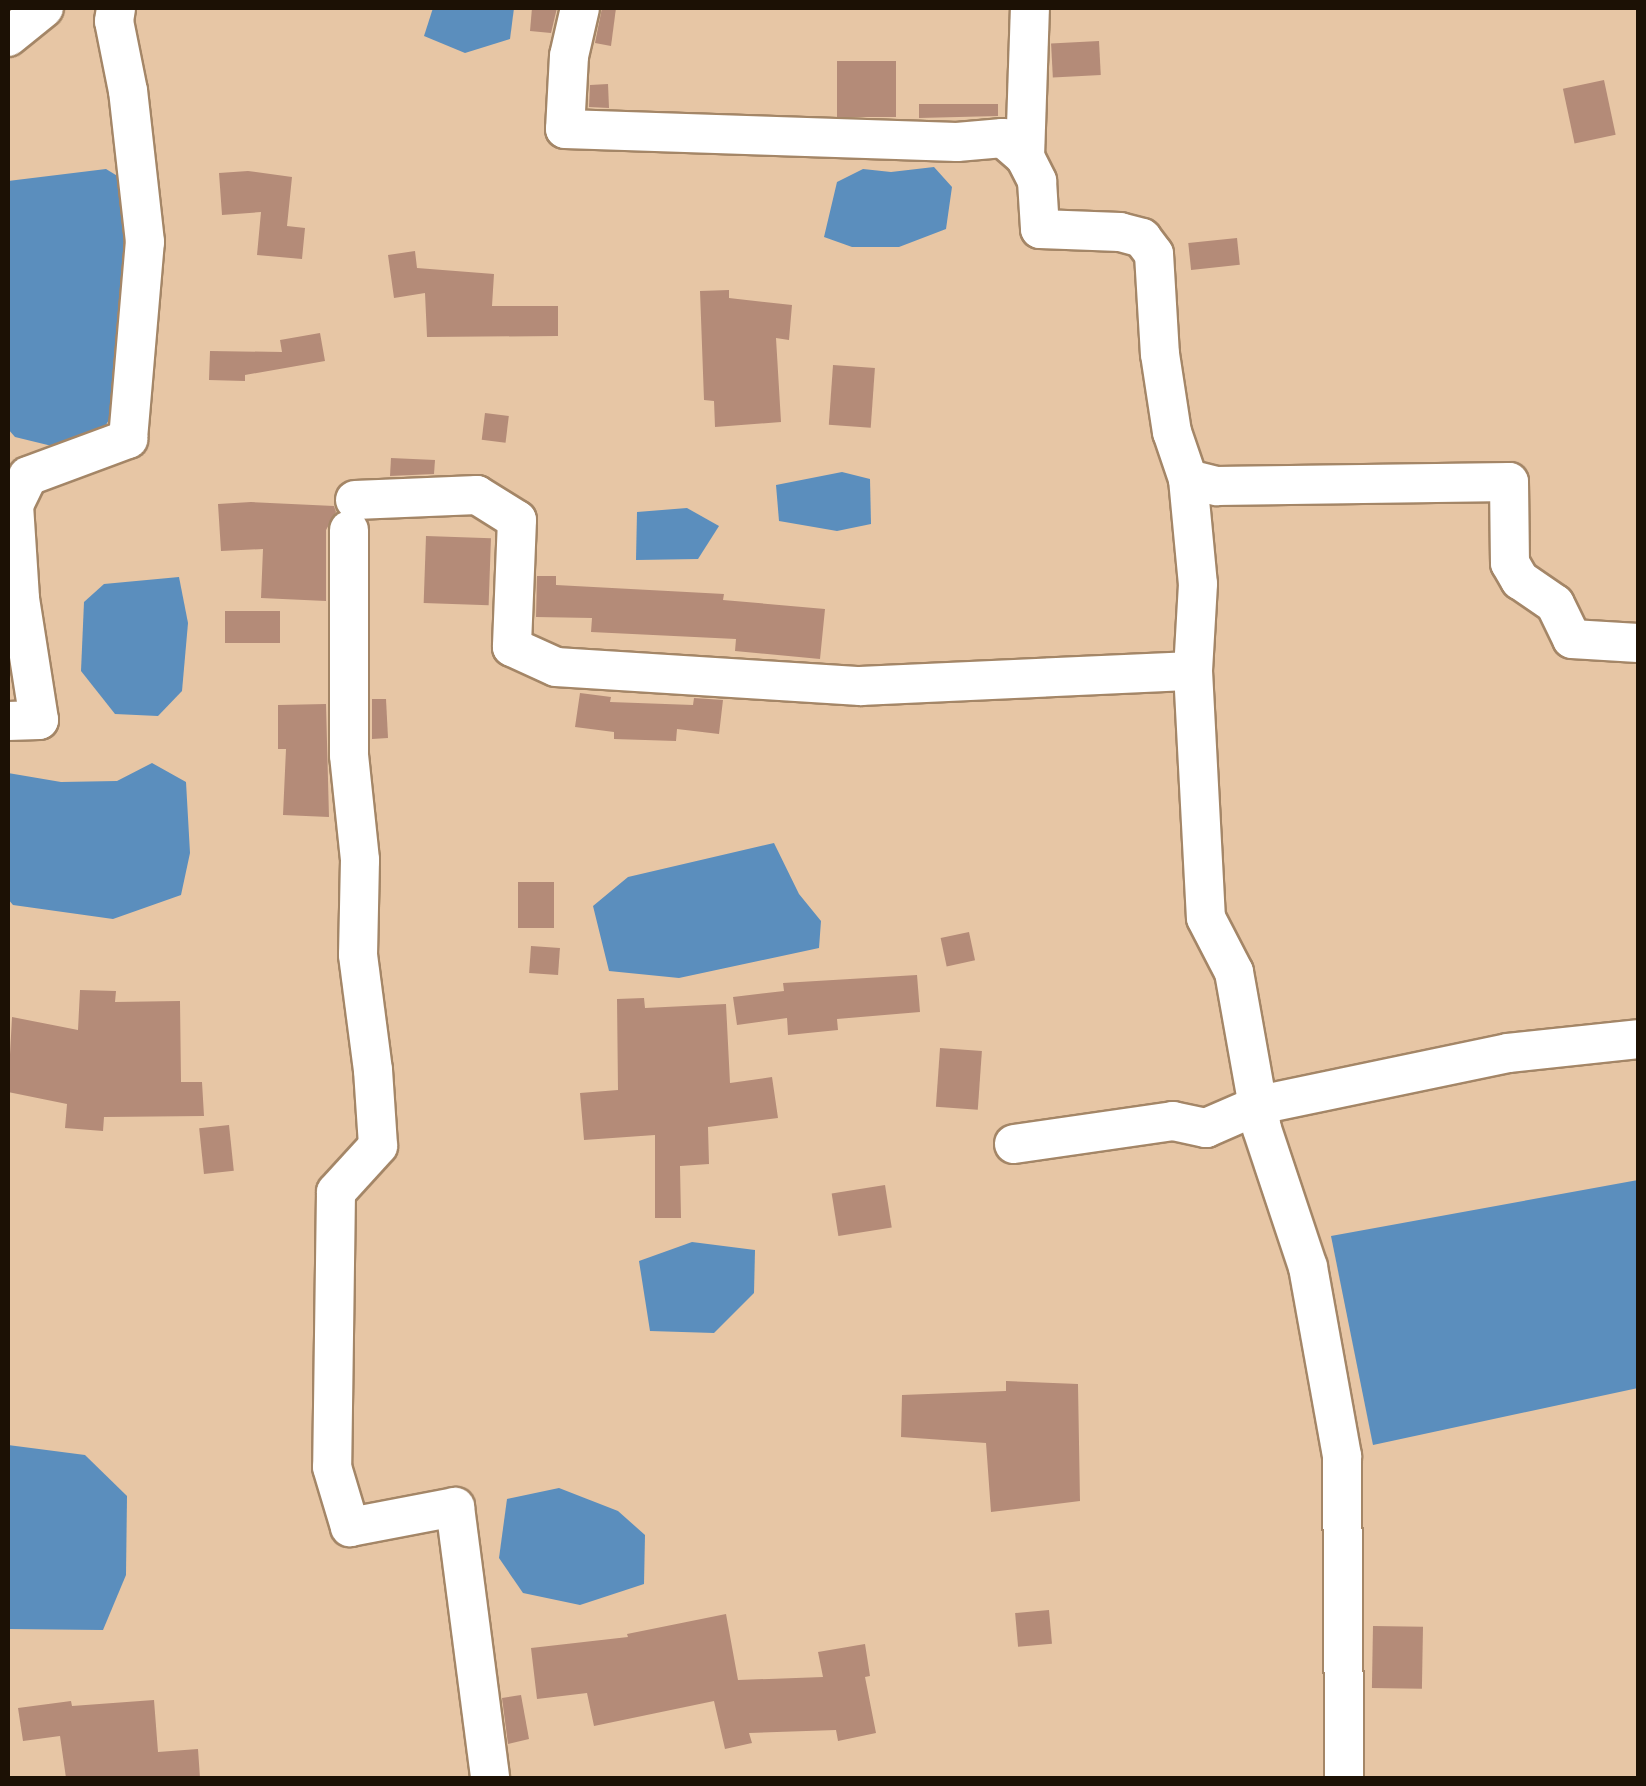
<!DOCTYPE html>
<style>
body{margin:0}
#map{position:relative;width:1646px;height:1786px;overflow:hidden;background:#e7c6a5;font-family:Quicksand,sans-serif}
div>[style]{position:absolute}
.water>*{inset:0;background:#5b8ebd}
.building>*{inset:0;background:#b48b78;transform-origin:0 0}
.roads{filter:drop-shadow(2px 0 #a48667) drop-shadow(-2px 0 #a48667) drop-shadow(0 2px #a48667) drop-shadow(0 -2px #a48667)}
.street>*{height:38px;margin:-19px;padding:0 19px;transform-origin:19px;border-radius:19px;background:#fff}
span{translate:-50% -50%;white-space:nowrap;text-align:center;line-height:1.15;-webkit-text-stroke:9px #f4d3b2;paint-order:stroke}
.frame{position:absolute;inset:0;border:10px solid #1c1105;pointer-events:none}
</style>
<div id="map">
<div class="water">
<i style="clip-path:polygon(433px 8px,514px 8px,510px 39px,465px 53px,424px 36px)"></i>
<i style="clip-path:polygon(934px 167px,952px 187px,946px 229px,899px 247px,852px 247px,824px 237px,837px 182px,863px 169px,891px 172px)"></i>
<i style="clip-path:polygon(106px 169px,124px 180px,125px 327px,118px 405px,98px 438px,56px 447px,15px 437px,8px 429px,8px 181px)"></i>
<i style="clip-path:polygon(842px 472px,870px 479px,871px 524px,837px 531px,779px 521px,776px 485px)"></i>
<i style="clip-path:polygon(687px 508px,719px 526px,698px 559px,636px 560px,637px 512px)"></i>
<i style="clip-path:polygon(179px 577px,188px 623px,182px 691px,158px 716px,115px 714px,81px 671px,84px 602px,104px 584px)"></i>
<i style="clip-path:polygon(152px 763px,186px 782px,190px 853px,181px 895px,113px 919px,13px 905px,8px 899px,8px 773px,61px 782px,117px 781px)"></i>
<i style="clip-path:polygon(774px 843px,799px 894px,821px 921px,819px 948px,679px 978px,609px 971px,593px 906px,628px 877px)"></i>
<i style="clip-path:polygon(1638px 1180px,1638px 1388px,1373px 1445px,1331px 1236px)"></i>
<i style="clip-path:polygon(692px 1242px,755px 1250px,754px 1293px,714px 1333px,650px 1331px,639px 1261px)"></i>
<i style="clip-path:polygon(8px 1445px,85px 1455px,127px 1496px,126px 1575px,103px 1630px,8px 1629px)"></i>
<i style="clip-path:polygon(559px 1488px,618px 1511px,645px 1535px,644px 1584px,580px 1605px,523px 1593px,499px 1558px,507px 1499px)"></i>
</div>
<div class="building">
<i style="clip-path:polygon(532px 8px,557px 8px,551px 33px,530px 31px)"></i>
<i style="clip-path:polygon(602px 8px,616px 8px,611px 46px,595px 43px)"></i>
<i style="left:1099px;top:41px;width:34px;height:48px;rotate:87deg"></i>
<i style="left:896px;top:61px;width:56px;height:59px;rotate:90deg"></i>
<i style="left:1604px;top:80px;width:56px;height:42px;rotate:78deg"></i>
<i style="clip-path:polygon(608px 84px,609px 108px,589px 107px,590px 85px)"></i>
<i style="clip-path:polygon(919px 104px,998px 104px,998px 116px,919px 118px)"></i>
<i style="clip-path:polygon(248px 171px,292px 177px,287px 226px,305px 228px,302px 259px,257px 255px,261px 212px,222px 215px,219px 173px)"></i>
<i style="left:1237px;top:238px;width:27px;height:49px;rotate:84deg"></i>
<i style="clip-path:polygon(415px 251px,417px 268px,494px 274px,492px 306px,558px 306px,558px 336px,427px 337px,425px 293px,394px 298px,388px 255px)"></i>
<i style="clip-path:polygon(729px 290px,729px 298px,792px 305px,789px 340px,776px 338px,781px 422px,715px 427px,714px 401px,704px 400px,700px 291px)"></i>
<i style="clip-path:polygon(320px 333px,325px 361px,245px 375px,245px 381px,209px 380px,210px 351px,282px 352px,280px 340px)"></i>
<i style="left:833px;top:365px;width:42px;height:60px;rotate:4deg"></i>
<i style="left:485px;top:413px;width:24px;height:27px;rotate:7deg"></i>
<i style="clip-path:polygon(391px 458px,435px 460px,434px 474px,390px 476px)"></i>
<i style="clip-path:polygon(251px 502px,334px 506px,336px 512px,326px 530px,326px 601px,261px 598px,263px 549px,221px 551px,218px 504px)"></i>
<i style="left:426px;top:536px;width:65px;height:67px;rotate:2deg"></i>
<i style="clip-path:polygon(537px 576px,556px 576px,556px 585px,724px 594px,723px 600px,825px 609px,820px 659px,735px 651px,736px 639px,591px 632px,592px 618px,536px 617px)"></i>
<i style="left:225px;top:611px;width:55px;height:32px"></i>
<i style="clip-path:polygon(580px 693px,611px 697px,610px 702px,693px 705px,694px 698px,723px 700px,719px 734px,677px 729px,676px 741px,614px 739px,614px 732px,575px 727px)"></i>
<i style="clip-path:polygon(372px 699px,386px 699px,388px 738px,372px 739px)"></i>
<i style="clip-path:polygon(326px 704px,329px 817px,283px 815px,286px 749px,278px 749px,278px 705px)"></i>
<i style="left:518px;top:882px;width:36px;height:46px"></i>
<i style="left:969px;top:932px;width:29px;height:29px;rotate:78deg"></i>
<i style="left:531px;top:946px;width:29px;height:27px;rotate:4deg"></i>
<i style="clip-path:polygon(917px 975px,920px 1012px,837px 1019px,838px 1030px,788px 1035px,787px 1018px,737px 1025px,733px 997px,784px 991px,783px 983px)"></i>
<i style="clip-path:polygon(80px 990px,116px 991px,115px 1002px,180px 1001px,181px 1082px,202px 1082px,204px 1116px,104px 1117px,103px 1131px,65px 1128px,67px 1104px,8px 1092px,12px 1017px,78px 1030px)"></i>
<i style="clip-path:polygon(644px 998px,645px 1008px,726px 1004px,730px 1083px,772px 1077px,778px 1118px,708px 1127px,709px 1164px,680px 1166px,681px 1218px,655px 1218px,655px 1135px,584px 1140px,580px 1093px,618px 1090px,617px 999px)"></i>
<i style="left:940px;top:1048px;width:42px;height:59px;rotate:4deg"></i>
<i style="left:229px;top:1125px;width:46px;height:30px;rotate:84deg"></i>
<i style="left:885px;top:1185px;width:43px;height:54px;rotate:81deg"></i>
<i style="clip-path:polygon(1006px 1381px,1078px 1384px,1080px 1501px,991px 1512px,986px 1443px,901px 1437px,902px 1395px,1006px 1391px)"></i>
<i style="left:1049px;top:1610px;width:34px;height:34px;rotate:85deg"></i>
<i style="clip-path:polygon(726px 1614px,738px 1680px,823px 1677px,818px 1652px,865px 1644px,870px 1676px,865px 1677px,876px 1733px,838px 1741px,836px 1730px,749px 1733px,752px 1743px,725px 1749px,714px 1701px,594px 1726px,587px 1693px,537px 1699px,531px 1648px,628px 1637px,627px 1634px)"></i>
<i style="left:1373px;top:1626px;width:50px;height:62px;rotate:1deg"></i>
<i style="clip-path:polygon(521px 1695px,529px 1739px,508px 1744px,502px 1698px)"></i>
<i style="clip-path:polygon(154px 1700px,158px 1752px,198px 1749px,200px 1778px,66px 1778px,60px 1736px,23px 1741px,18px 1708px,71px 1701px,72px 1706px)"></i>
</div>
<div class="roads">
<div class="street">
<i style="left:580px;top:8px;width:49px;rotate:102.9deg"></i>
<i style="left:569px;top:56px;width:73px;rotate:93.1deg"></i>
<i style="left:565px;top:129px;width:392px;rotate:1.9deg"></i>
<i style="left:957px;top:142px;width:46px;rotate:-5deg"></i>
<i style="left:1003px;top:138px;width:29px;rotate:41deg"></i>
<i style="left:1025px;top:157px;width:27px;rotate:63deg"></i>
<i style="left:1037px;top:181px;width:48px;rotate:86.4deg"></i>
<i style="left:1040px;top:229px;width:80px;rotate:2.1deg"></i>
<i style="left:1120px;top:232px;width:23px;rotate:15deg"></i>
<i style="left:1142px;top:238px;width:20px;rotate:53deg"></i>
<i style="left:1154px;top:254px;width:100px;rotate:86.6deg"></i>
<i style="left:1160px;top:354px;width:79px;rotate:81.3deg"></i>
<i style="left:1172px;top:432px;width:50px;rotate:71.2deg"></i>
<i style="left:1188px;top:479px;width:105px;rotate:84.6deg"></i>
<i style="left:1198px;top:584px;width:87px;rotate:93.3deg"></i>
<i style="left:1193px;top:671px;width:247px;rotate:87deg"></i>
<i style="left:1206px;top:918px;width:61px;rotate:62.6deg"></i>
<i style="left:1234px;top:972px;width:159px;rotate:79.9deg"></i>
<i style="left:1262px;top:1129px;width:145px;rotate:71.6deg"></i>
<i style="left:1308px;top:1267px;width:192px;rotate:79.8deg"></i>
<i style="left:1342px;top:1456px;width:322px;rotate:89.6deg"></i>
<i style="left:8px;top:37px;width:46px;rotate:-38.9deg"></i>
<i style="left:1025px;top:157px;width:149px;rotate:-88.1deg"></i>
<i style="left:1188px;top:479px;width:30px;rotate:14deg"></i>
<i style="left:1217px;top:486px;width:292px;rotate:-0.8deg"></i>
<i style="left:1509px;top:482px;width:81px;rotate:89.3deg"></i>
<i style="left:1510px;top:563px;width:20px;rotate:60deg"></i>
<i style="left:1520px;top:580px;width:42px;rotate:34.4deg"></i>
<i style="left:1555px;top:604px;width:39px;rotate:64deg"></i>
<i style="left:1572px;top:639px;width:66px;rotate:3.5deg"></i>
<i style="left:355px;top:500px;width:122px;rotate:-2.3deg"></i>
<i style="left:477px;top:495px;width:47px;rotate:32deg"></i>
<i style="left:517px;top:520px;width:127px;rotate:92.3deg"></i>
<i style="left:512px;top:647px;width:48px;rotate:24.4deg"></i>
<i style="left:556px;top:667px;width:305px;rotate:3.6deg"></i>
<i style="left:860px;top:686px;width:333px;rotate:-2.6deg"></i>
<i style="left:349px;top:530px;width:225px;rotate:90deg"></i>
<i style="left:349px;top:755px;width:106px;rotate:84deg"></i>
<i style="left:360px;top:860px;width:95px;rotate:91.2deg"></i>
<i style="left:358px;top:955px;width:116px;rotate:82.6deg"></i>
<i style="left:373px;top:1070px;width:76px;rotate:86.2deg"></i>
<i style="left:378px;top:1146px;width:62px;rotate:132.4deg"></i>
<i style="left:336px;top:1192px;width:275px;rotate:90.8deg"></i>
<i style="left:332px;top:1467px;width:63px;rotate:73.3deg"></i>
<i style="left:350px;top:1527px;width:107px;rotate:-10.8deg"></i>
<i style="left:455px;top:1507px;width:273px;rotate:82.6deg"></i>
<i style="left:8px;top:721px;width:31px;rotate:-2deg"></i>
<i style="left:39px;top:720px;width:123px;rotate:-98.9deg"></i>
<i style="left:20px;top:598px;width:93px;rotate:-93.7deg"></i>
<i style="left:14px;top:505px;width:32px;rotate:-64deg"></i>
<i style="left:28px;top:476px;width:107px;rotate:-20.3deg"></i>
<i style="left:128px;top:439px;width:198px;rotate:-85.1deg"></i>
<i style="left:145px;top:242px;width:152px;rotate:-96.4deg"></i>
<i style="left:128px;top:91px;width:71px;rotate:-101.3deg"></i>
<i style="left:114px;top:21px;width:13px;rotate:-81deg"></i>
<i style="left:1014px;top:1144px;width:161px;rotate:-8.2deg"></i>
<i style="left:1173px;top:1121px;width:34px;rotate:12deg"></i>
<i style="left:1206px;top:1128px;width:58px;rotate:-23.5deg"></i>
<i style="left:1259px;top:1105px;width:254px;rotate:-11.8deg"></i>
<i style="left:1508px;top:1053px;width:131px;rotate:-6.1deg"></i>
</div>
</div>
<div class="frame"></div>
</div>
